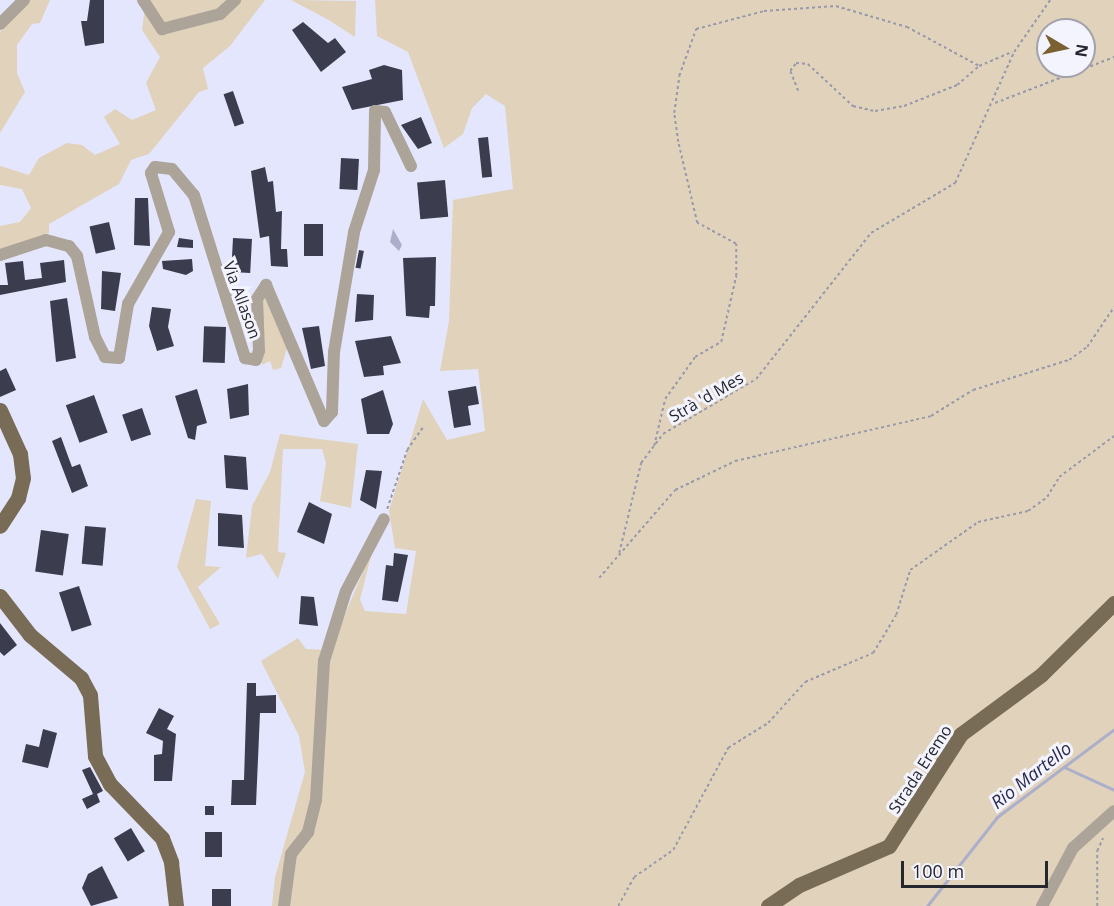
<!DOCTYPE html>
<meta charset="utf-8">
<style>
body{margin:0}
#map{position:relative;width:1114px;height:906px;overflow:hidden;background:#e4e6fd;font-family:"Open Sans",sans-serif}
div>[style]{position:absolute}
.green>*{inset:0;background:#e0d2bb}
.water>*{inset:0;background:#acafcc}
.stream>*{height:3px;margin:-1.5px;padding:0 1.5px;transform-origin:1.5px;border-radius:1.5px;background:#acafcc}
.building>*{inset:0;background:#3b3d4f;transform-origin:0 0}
.path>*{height:1.5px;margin-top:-0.75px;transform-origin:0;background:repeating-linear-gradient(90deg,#9899ab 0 3px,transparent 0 6px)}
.minor>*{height:12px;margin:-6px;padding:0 6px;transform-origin:6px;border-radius:6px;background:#aca499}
.major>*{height:15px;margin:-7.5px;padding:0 7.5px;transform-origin:7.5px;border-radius:7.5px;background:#796c57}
span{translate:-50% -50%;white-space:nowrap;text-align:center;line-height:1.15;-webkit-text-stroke:6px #f3f4fe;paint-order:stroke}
.street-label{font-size:16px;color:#26262f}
.water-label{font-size:18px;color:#282851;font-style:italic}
.north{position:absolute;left:1036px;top:18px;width:60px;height:60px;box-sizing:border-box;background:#f3f4fe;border:2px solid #a1a2ab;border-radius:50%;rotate:99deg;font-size:16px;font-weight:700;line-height:24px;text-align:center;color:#26262f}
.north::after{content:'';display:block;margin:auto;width:21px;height:27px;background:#7b6032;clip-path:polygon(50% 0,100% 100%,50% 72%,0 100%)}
.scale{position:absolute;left:901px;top:861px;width:147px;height:27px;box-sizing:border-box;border:3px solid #26262f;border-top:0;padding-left:8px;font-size:18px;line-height:21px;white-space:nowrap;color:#26262f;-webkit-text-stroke:4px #f3f4fe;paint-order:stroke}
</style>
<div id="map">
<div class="green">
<i style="clip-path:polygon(27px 0,50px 0,40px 23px,32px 24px,17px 45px,17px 73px,25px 92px,0 133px,0 32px)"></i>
<i style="clip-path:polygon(146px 0,265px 0,230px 46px,203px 68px,208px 89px,199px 92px,149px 154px,131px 160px,119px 184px,49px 224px,49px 233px,0 250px,0 226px,20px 222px,31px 208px,22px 189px,0 185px,0 166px,29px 175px,39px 158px,67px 143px,82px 145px,95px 155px,120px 144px,104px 117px,115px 109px,132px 120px,156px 110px,146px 83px,160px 57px,142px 30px)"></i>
<i style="clip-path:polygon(291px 0,356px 1px,355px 37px,327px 19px)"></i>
<i style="clip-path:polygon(evenodd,375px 0,1114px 0,1114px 906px,272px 906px,275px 877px,305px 772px,299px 736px,261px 661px,298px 638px,306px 649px,330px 650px,373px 548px,360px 600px,365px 611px,406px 614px,416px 551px,395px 548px,389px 511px,423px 399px,447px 440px,485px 431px,478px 369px,440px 371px,449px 321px,453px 200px,513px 189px,505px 106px,486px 94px,472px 108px,463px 134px,444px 148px,408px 52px,377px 36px,375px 0,1048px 30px,1084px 30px,1084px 66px,1048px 66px,1048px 30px)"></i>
<i style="clip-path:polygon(263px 293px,287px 348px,281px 368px,273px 370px,270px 361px,262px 365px)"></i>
<i style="clip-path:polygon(280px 434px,358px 444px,351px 508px,320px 501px,326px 463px,322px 449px,283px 449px,278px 552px,286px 553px,278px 579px,262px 554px,246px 558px,252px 506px,270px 472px)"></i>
<i style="clip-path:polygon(196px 499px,211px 501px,205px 566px,221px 567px,198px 587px,220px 624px,210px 629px,177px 567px)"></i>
</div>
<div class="water">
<i style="clip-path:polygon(393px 229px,402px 245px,399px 251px,390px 242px)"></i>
</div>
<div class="stream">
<i style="left:1064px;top:767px;width:55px;rotate:24.7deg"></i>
<i style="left:927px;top:906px;width:113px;rotate:-51.8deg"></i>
<i style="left:997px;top:817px;width:146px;rotate:-36.9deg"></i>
</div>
<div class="building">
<i style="clip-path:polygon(90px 0,104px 0,104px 43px,85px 46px,81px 21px,87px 21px)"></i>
<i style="clip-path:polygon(303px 22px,328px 43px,335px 38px,346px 52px,321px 72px,292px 30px)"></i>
<i style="clip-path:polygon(384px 65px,402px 70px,403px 100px,352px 110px,342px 87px,372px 79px,369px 70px)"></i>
<i style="left:233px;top:91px;width:34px;height:10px;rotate:71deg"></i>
<i style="clip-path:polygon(421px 117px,432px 143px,418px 149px,401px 125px)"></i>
<i style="left:488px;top:137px;width:40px;height:10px;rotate:84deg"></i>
<i style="left:341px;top:158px;width:18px;height:31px;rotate:3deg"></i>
<i style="clip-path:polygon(265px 167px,268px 182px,273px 181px,276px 212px,282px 211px,281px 249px,287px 249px,288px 267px,271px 266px,269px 236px,260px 238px,251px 171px)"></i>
<i style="left:445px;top:180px;width:37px;height:28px;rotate:85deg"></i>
<i style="clip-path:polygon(135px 198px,148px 198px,150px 246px,134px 245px)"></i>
<i style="left:109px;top:222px;width:28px;height:20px;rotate:77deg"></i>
<i style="left:304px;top:224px;width:19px;height:32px"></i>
<i style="clip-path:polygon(179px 238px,193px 240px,193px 248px,177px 247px)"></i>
<i style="left:233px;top:238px;width:19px;height:34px;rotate:3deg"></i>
<i style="left:359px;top:250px;width:5px;height:18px;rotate:11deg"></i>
<i style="clip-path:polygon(436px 257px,435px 306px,430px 306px,429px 318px,406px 316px,403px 258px)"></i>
<i style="clip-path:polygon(192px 259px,193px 271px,186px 275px,163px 269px,162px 261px)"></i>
<i style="clip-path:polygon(64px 260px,66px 282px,0 295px,0 285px,8px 285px,5px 263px,23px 261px,25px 280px,42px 278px,40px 263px)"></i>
<i style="clip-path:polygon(102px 271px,121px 273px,115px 311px,101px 309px)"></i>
<i style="clip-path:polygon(357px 294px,374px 295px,373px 320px,355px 322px)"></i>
<i style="clip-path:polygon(67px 298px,76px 358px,56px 362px,50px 301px)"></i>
<i style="clip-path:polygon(152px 307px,171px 309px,168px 327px,174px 346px,157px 351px,149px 326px)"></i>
<i style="clip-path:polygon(319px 326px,325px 366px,311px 369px,302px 328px)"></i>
<i style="left:226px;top:327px;width:36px;height:22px;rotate:92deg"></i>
<i style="clip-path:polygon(391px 336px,401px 363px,383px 366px,384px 375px,364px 377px,355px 341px)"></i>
<i style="clip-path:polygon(6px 368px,16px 390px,0 397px,0 371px)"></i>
<i style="clip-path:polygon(248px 384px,249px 415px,230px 419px,227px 389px)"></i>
<i style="clip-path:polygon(476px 386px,479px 404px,468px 406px,471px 425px,454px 428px,448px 391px)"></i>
<i style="clip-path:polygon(197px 389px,207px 423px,197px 426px,195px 440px,188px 438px,175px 396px)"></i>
<i style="clip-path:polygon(383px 390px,393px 424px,389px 434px,367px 434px,361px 399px)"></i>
<i style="left:94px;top:395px;width:40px;height:30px;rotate:70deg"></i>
<i style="left:142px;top:408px;width:28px;height:21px;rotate:71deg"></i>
<i style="clip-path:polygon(61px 437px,72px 467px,80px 464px,88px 486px,72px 493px,52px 441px)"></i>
<i style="clip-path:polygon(224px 455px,246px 457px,248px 490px,226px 488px)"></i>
<i style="clip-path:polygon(366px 470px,382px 471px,376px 509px,360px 500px)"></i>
<i style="clip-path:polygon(309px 502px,332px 514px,324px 544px,297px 532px)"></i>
<i style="clip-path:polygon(218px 513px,242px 515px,244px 548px,218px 546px)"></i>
<i style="left:85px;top:526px;width:21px;height:38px;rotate:5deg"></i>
<i style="left:41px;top:530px;width:28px;height:42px;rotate:8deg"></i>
<i style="clip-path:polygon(394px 553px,408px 555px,398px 602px,382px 600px,386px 565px,393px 566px)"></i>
<i style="left:79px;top:586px;width:41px;height:21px;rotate:72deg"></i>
<i style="clip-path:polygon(301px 596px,314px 597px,318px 626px,299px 624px)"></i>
<i style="clip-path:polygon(0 623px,17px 645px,4px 656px,0 652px)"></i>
<i style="clip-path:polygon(247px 683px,256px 683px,256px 696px,276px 695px,276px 713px,260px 713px,256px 805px,231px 805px,232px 780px,244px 780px)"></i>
<i style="clip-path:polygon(159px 708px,174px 716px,167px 729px,176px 734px,172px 781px,154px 781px,154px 755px,162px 754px,163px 741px,146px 733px)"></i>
<i style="clip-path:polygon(43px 729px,57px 733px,48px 768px,22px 762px,26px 744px,39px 747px)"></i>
<i style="clip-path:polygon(90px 767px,103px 791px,97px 794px,100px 802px,87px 809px,82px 799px,93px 794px,82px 770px)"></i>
<i style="left:205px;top:806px;width:9px;height:9px"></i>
<i style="left:131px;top:828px;width:27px;height:20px;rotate:59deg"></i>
<i style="left:205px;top:832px;width:17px;height:25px"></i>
<i style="clip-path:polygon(102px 866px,118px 898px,91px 906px,82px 888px,88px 874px)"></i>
<i style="left:231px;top:889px;width:17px;height:19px;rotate:90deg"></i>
</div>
<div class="path">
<i style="left:798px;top:91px;width:22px;rotate:-112deg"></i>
<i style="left:790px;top:71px;width:10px;rotate:-53deg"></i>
<i style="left:796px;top:63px;width:12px;rotate:5deg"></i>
<i style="left:808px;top:64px;width:62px;rotate:43deg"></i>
<i style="left:853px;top:106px;width:23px;rotate:13deg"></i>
<i style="left:875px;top:111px;width:29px;rotate:-10deg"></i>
<i style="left:904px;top:106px;width:57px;rotate:-21.6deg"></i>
<i style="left:957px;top:85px;width:29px;rotate:-41deg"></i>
<i style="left:979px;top:66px;width:36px;rotate:-23deg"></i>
<i style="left:995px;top:103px;width:128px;rotate:-21.1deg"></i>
<i style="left:654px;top:446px;width:48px;rotate:-76.8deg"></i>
<i style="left:665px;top:399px;width:52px;rotate:-54.5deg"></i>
<i style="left:695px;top:357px;width:30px;rotate:-30deg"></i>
<i style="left:721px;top:342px;width:68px;rotate:-77.2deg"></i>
<i style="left:736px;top:276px;width:32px;rotate:-90deg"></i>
<i style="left:736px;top:244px;width:44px;rotate:-151.7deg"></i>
<i style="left:697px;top:223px;width:83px;rotate:-103.2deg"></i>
<i style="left:678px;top:142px;width:29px;rotate:-98deg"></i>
<i style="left:674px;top:113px;width:37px;rotate:-82deg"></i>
<i style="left:679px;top:76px;width:50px;rotate:-70.1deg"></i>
<i style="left:696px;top:29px;width:70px;rotate:-14.8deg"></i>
<i style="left:764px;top:11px;width:72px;rotate:-4deg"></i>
<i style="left:836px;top:6px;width:74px;rotate:16.5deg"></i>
<i style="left:907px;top:27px;width:82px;rotate:28.4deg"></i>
<i style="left:387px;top:509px;width:62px;rotate:-71.3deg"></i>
<i style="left:407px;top:450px;width:29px;rotate:-55deg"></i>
<i style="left:619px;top:553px;width:93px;rotate:-76.3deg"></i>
<i style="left:641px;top:463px;width:36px;rotate:-53deg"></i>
<i style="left:663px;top:434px;width:108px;rotate:-30.6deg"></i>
<i style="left:756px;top:379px;width:186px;rotate:-51.8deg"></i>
<i style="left:871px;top:233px;width:98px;rotate:-30.8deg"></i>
<i style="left:955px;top:183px;width:144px;rotate:-65.8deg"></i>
<i style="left:1014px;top:52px;width:63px;rotate:-55.3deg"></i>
<i style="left:599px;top:578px;width:116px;rotate:-49.2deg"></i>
<i style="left:675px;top:490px;width:67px;rotate:-25.8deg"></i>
<i style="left:735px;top:461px;width:201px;rotate:-12.9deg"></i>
<i style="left:931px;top:416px;width:49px;rotate:-31.8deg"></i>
<i style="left:973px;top:390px;width:101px;rotate:-17.4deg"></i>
<i style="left:1069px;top:360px;width:22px;rotate:-36deg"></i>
<i style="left:1087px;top:347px;width:48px;rotate:-56deg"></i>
<i style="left:618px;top:906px;width:33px;rotate:-61deg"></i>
<i style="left:634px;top:877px;width:47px;rotate:-34.7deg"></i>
<i style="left:673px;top:850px;width:116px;rotate:-61.7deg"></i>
<i style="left:728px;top:748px;width:47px;rotate:-32deg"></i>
<i style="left:768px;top:723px;width:55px;rotate:-47.9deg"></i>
<i style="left:805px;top:682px;width:74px;rotate:-23.1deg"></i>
<i style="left:873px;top:653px;width:44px;rotate:-58.8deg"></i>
<i style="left:896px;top:615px;width:47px;rotate:-72.7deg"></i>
<i style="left:910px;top:570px;width:83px;rotate:-35.2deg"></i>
<i style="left:978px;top:522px;width:51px;rotate:-12.4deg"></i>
<i style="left:1028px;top:511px;width:24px;rotate:-36deg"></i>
<i style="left:1047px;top:497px;width:23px;rotate:-59deg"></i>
<i style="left:1059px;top:477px;width:69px;rotate:-36.7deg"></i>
<i style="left:1097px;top:906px;width:55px;rotate:-90deg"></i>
<i style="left:1097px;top:851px;width:14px;rotate:-65deg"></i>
</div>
<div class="minor">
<i style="left:143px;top:0;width:35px;rotate:57deg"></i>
<i style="left:162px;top:29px;width:60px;rotate:-14.5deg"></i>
<i style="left:220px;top:14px;width:21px;rotate:-43deg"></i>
<i style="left:0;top:24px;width:34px;rotate:-45deg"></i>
<i style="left:0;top:255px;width:48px;rotate:-18.1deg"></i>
<i style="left:46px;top:240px;width:24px;rotate:15deg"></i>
<i style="left:69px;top:246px;width:13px;rotate:51deg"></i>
<i style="left:77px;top:256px;width:83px;rotate:77.5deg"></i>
<i style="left:95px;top:337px;width:22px;rotate:63deg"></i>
<i style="left:105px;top:357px;width:14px;rotate:4deg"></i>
<i style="left:119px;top:358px;width:55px;rotate:-80.5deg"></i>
<i style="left:128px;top:304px;width:83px;rotate:-60.3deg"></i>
<i style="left:169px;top:232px;width:62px;rotate:-107deg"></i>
<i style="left:151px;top:173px;width:7px;rotate:-56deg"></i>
<i style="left:155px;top:167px;width:17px;rotate:7deg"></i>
<i style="left:172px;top:169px;width:34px;rotate:50deg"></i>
<i style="left:194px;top:195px;width:171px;rotate:72.6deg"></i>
<i style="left:245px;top:358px;width:11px;rotate:10deg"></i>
<i style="left:256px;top:360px;width:9px;rotate:-72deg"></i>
<i style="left:259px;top:351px;width:52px;rotate:-92.2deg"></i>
<i style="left:257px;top:299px;width:17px;rotate:-57deg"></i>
<i style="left:266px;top:285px;width:148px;rotate:66.9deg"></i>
<i style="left:324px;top:421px;width:12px;rotate:-48deg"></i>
<i style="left:332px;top:412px;width:60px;rotate:-88.1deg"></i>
<i style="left:334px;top:352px;width:122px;rotate:-80.5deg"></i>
<i style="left:354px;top:232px;width:65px;rotate:-72.1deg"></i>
<i style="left:374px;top:170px;width:59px;rotate:-89deg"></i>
<i style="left:375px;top:111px;width:10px;rotate:6deg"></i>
<i style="left:385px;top:112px;width:60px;rotate:64.3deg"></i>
<i style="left:284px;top:906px;width:52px;rotate:-82.3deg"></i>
<i style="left:291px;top:854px;width:28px;rotate:-52deg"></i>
<i style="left:308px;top:832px;width:33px;rotate:-76deg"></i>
<i style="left:316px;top:800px;width:139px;rotate:-86.7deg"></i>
<i style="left:324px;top:661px;width:73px;rotate:-72.6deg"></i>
<i style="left:346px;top:591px;width:81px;rotate:-62.2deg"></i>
<i style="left:1042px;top:906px;width:66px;rotate:-61.9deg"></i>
<i style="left:1073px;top:848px;width:55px;rotate:-42.1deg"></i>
</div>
<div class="major">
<i style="left:0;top:410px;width:48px;rotate:65.6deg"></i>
<i style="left:20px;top:454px;width:24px;rotate:83deg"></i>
<i style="left:23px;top:478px;width:21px;rotate:104deg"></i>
<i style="left:18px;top:498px;width:33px;rotate:123deg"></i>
<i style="left:0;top:596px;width:49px;rotate:52.4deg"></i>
<i style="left:30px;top:635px;width:67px;rotate:40.1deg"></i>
<i style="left:81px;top:678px;width:19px;rotate:62deg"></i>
<i style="left:90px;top:695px;width:61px;rotate:85.3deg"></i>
<i style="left:95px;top:756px;width:32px;rotate:62deg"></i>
<i style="left:110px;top:784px;width:75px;rotate:46.1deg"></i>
<i style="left:162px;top:838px;width:26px;rotate:69deg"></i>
<i style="left:171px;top:862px;width:44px;rotate:83.5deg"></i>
<i style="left:768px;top:906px;width:37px;rotate:-34deg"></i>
<i style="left:799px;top:885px;width:98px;rotate:-23.4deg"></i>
<i style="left:889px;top:846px;width:133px;rotate:-57.3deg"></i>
<i style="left:961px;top:734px;width:99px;rotate:-36.4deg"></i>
<i style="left:1041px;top:675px;width:103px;rotate:-44.6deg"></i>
</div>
<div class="street-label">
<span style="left:242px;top:300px;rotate:70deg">Via Allason</span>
<span style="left:706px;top:397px;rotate:-30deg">Strà 'd Mes</span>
<span style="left:920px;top:769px;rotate:-57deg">Strada Eremo</span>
</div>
<div class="water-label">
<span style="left:1031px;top:775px;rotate:-38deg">Rio Martello</span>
</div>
<div class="north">N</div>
<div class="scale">100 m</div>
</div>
